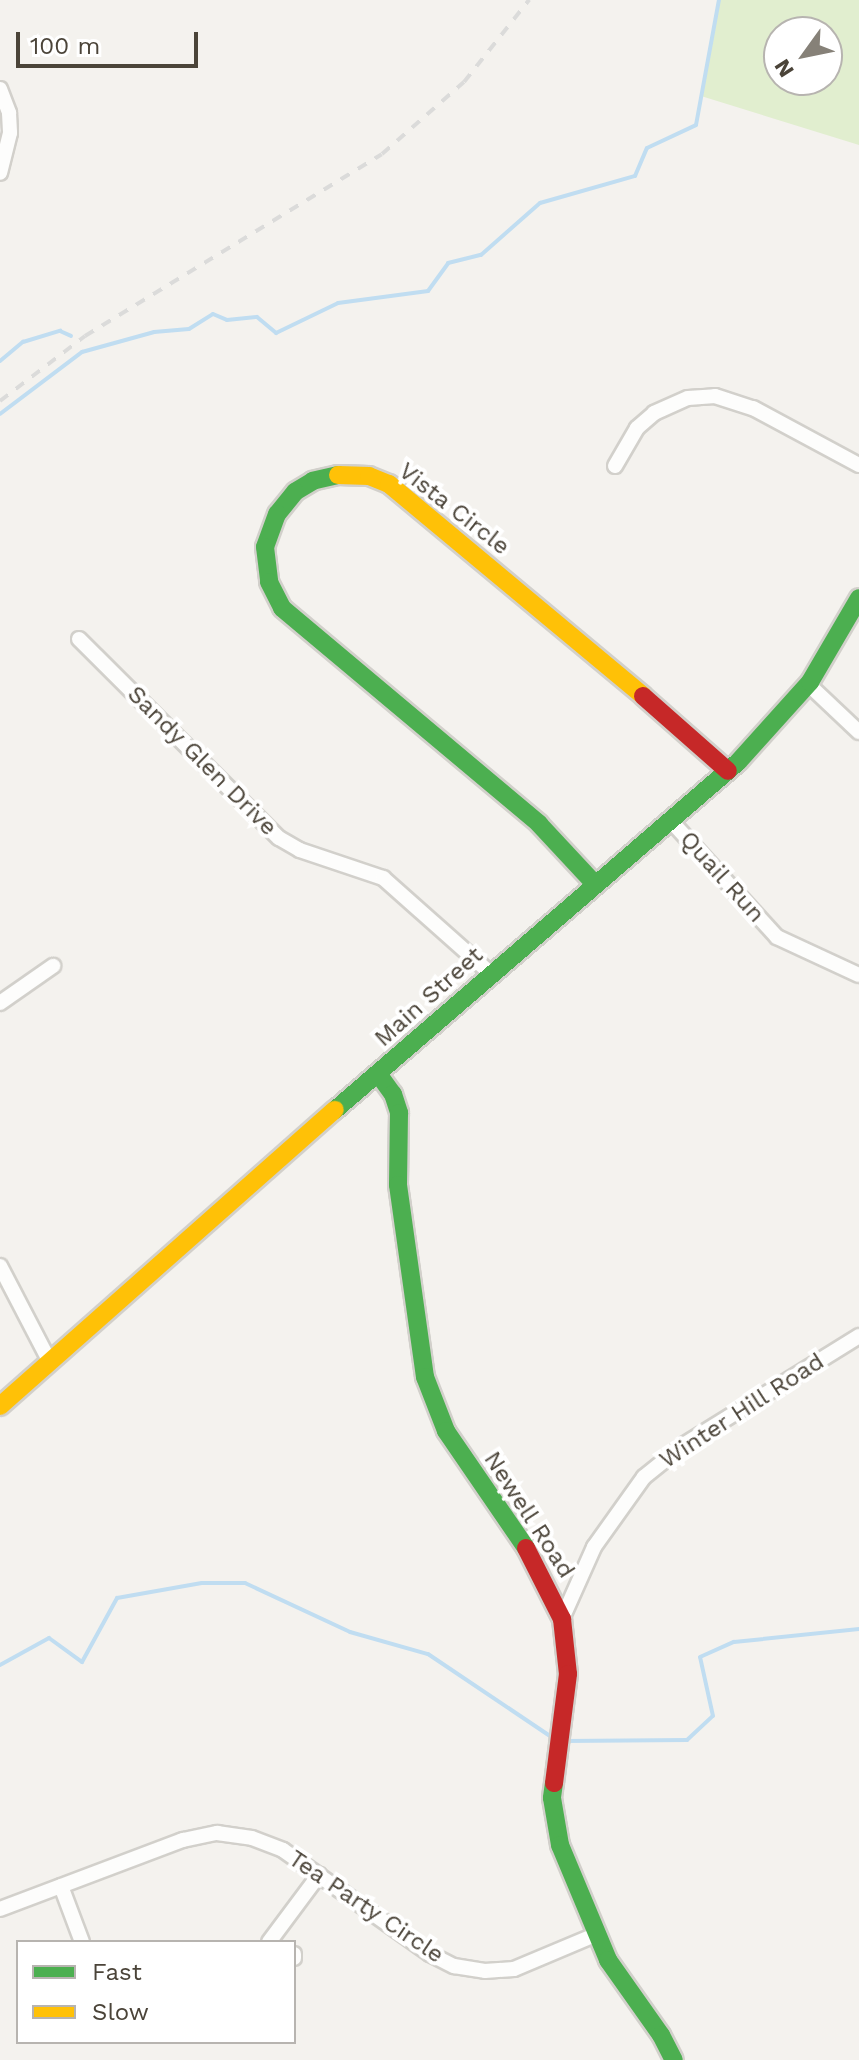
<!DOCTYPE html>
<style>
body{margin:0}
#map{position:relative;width:859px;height:2060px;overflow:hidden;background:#f4f2ee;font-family:"Work Sans",sans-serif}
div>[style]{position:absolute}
.green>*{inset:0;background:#e1eecf}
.stream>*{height:4px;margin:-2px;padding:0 2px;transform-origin:2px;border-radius:2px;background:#c0ddf1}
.roads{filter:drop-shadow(2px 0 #d2d0cb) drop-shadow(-2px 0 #d2d0cb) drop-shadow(0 2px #d2d0cb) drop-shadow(0 -2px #d2d0cb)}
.street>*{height:14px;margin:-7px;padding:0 7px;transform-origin:7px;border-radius:7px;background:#fdfdfc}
.fast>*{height:18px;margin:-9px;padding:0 9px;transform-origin:9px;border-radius:9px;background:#4caf50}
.slow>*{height:18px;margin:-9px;padding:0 9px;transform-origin:9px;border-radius:9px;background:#ffc107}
.jam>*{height:18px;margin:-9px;padding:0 9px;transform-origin:9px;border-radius:9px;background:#c62828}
.rail>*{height:4px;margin-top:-2px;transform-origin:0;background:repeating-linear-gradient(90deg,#dbdbda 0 10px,transparent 0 20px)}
span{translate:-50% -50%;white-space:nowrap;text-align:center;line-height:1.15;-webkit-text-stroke:8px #fff;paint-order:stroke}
.street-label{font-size:24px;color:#4b4439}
.legend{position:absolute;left:16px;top:1940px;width:280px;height:104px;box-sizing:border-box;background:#fff;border:2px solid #b7b4b0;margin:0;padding:10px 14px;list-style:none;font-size:24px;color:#4b4439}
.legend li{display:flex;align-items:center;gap:16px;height:40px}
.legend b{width:40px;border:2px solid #b7b4b0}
.north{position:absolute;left:763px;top:16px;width:80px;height:80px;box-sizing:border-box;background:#fff;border:2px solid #b7b4b0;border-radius:50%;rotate:237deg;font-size:22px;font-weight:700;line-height:32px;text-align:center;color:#4b4439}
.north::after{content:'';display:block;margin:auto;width:28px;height:36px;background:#868178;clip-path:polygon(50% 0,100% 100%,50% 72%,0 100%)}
.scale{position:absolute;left:16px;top:32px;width:182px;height:36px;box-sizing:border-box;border:4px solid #4b4439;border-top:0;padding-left:10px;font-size:24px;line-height:28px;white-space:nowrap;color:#4b4439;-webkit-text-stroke:6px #fff;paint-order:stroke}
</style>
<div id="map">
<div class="green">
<i style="clip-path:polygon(evenodd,719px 0,859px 0,859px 145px,701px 96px,719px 0,779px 32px,827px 32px,827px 80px,779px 80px,779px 32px)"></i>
</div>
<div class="stream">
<i style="left:0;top:361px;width:30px;rotate:-40deg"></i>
<i style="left:23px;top:342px;width:39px;rotate:-17deg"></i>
<i style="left:60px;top:331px;width:12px;rotate:24deg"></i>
<i style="left:0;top:414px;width:103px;rotate:-37.1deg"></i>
<i style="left:82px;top:352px;width:75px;rotate:-15.5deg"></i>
<i style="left:154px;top:332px;width:35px;rotate:-5deg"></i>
<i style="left:189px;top:329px;width:28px;rotate:-32deg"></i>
<i style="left:213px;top:314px;width:15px;rotate:23deg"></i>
<i style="left:227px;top:320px;width:30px;rotate:-6deg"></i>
<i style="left:257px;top:317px;width:25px;rotate:40deg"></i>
<i style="left:276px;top:333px;width:69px;rotate:-25.8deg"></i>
<i style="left:338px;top:303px;width:91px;rotate:-7.6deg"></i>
<i style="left:428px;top:291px;width:34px;rotate:-54deg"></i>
<i style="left:448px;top:263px;width:34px;rotate:-14deg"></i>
<i style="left:481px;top:255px;width:79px;rotate:-41.4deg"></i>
<i style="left:540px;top:203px;width:99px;rotate:-15.9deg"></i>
<i style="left:635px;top:176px;width:30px;rotate:-67deg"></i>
<i style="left:647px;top:148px;width:54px;rotate:-25.1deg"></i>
<i style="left:696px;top:125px;width:127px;rotate:-79.6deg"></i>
<i style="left:0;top:1665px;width:56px;rotate:-28.9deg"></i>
<i style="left:49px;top:1638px;width:41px;rotate:36deg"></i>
<i style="left:82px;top:1662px;width:73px;rotate:-61.3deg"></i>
<i style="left:117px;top:1598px;width:86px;rotate:-10deg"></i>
<i style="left:202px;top:1583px;width:43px"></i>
<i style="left:245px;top:1583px;width:116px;rotate:25deg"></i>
<i style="left:350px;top:1632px;width:81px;rotate:15.8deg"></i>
<i style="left:428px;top:1654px;width:151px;rotate:33.9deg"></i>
<i style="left:565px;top:1741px;width:122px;rotate:-0.5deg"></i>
<i style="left:687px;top:1740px;width:35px;rotate:-43deg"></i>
<i style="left:713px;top:1716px;width:60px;rotate:-102.4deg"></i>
<i style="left:700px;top:1657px;width:37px;rotate:-24deg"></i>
<i style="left:734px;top:1642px;width:126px;rotate:-5.9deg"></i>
</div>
<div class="roads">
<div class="street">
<i style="left:0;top:89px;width:26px;rotate:69deg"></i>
<i style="left:9px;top:113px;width:20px;rotate:87deg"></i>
<i style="left:10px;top:133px;width:41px;rotate:104deg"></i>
<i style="left:615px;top:466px;width:44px;rotate:-59.9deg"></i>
<i style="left:637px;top:428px;width:23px;rotate:-41deg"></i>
<i style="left:654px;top:413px;width:37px;rotate:-24deg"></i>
<i style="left:688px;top:398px;width:27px;rotate:-4deg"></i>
<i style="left:715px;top:396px;width:40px;rotate:18deg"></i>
<i style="left:753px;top:408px;width:120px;rotate:28.3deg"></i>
<i style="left:79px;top:639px;width:282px;rotate:44.9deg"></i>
<i style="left:279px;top:838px;width:24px;rotate:30deg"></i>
<i style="left:300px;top:850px;width:88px;rotate:18.6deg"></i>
<i style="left:383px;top:878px;width:143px;rotate:41.6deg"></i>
<i style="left:808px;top:684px;width:70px;rotate:43.3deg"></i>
<i style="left:671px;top:821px;width:157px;rotate:47.6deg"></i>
<i style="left:777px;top:937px;width:90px;rotate:24.9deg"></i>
<i style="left:0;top:1003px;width:65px;rotate:-34.9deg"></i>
<i style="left:0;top:1266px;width:108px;rotate:62.5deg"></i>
<i style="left:562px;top:1619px;width:79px;rotate:-66deg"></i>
<i style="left:594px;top:1547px;width:86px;rotate:-54.5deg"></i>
<i style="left:644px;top:1477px;width:53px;rotate:-38.8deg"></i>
<i style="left:685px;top:1444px;width:205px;rotate:-31.8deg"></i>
<i style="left:61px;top:1886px;width:60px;rotate:69.4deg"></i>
<i style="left:0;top:1909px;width:196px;rotate:-20.7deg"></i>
<i style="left:183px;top:1840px;width:35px;rotate:-12deg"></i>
<i style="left:217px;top:1833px;width:35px;rotate:8deg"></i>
<i style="left:252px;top:1838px;width:33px;rotate:21deg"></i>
<i style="left:283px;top:1850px;width:180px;rotate:35.3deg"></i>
<i style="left:430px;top:1954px;width:27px;rotate:27deg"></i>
<i style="left:454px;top:1966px;width:31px;rotate:9deg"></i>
<i style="left:485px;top:1971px;width:29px;rotate:-4deg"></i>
<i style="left:514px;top:1969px;width:88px;rotate:-22.8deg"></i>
<i style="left:269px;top:1942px;width:84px;rotate:-53.3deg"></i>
<i style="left:294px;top:1954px;width:4px;rotate:90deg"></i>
</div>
<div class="fast">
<i style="left:338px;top:475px;width:26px;rotate:167deg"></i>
<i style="left:313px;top:481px;width:21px;rotate:149deg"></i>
<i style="left:295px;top:492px;width:28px;rotate:129deg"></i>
<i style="left:277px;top:514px;width:35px;rotate:110deg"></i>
<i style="left:265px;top:547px;width:35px;rotate:83deg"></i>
<i style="left:269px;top:582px;width:29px;rotate:63deg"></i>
<i style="left:282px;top:608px;width:336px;rotate:40deg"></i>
<i style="left:539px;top:824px;width:82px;rotate:47deg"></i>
<i style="left:379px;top:1075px;width:24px;rotate:54deg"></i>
<i style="left:393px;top:1094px;width:20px;rotate:72deg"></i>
<i style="left:399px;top:1113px;width:72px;rotate:90.8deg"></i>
<i style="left:398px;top:1185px;width:194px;rotate:82deg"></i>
<i style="left:425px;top:1377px;width:58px;rotate:68.7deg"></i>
<i style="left:446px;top:1431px;width:142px;rotate:55.6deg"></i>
<i style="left:335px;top:1110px;width:532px;rotate:-40.81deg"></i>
<i style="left:738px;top:762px;width:108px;rotate:-48deg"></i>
<i style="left:810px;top:682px;width:97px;rotate:-59.7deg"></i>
<i style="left:554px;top:1783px;width:15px;rotate:98deg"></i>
<i style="left:552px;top:1798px;width:48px;rotate:80.3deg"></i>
<i style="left:560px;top:1845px;width:125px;rotate:67.3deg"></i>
<i style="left:608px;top:1960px;width:92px;rotate:54.8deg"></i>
<i style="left:661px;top:2035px;width:28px;rotate:63deg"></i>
</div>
<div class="slow">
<i style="left:338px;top:475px;width:31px;rotate:2deg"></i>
<i style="left:369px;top:476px;width:22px;rotate:22deg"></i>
<i style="left:389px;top:484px;width:331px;rotate:39.8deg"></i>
<i style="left:0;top:1406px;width:447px;rotate:-41.5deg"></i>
</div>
<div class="jam">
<i style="left:643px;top:696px;width:113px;rotate:41.4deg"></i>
<i style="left:526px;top:1548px;width:80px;rotate:63.1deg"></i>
<i style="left:562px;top:1619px;width:55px;rotate:83.8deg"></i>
<i style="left:568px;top:1674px;width:110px;rotate:97.3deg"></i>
</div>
</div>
<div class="rail">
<i style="left:0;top:401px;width:107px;rotate:-37.4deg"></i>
<i style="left:85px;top:336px;width:348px;rotate:-31.5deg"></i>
<i style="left:382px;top:154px;width:109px;rotate:-41.3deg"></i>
<i style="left:464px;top:82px;width:105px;rotate:-51.6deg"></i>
</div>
<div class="street-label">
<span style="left:454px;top:509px;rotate:38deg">Vista Circle</span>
<span style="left:202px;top:761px;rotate:45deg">Sandy Glen Drive</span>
<span style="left:722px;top:877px;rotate:48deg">Quail Run</span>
<span style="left:429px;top:997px;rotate:-42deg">Main Street</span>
<span style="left:742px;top:1411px;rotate:-33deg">Winter Hill Road</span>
<span style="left:529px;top:1515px;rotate:57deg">Newell Road</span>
<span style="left:366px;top:1907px;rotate:34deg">Tea Party Circle</span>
</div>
<ul class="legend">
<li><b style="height:10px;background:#4caf50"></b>Fast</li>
<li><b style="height:10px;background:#ffc107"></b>Slow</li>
</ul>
<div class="north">N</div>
<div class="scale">100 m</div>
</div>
